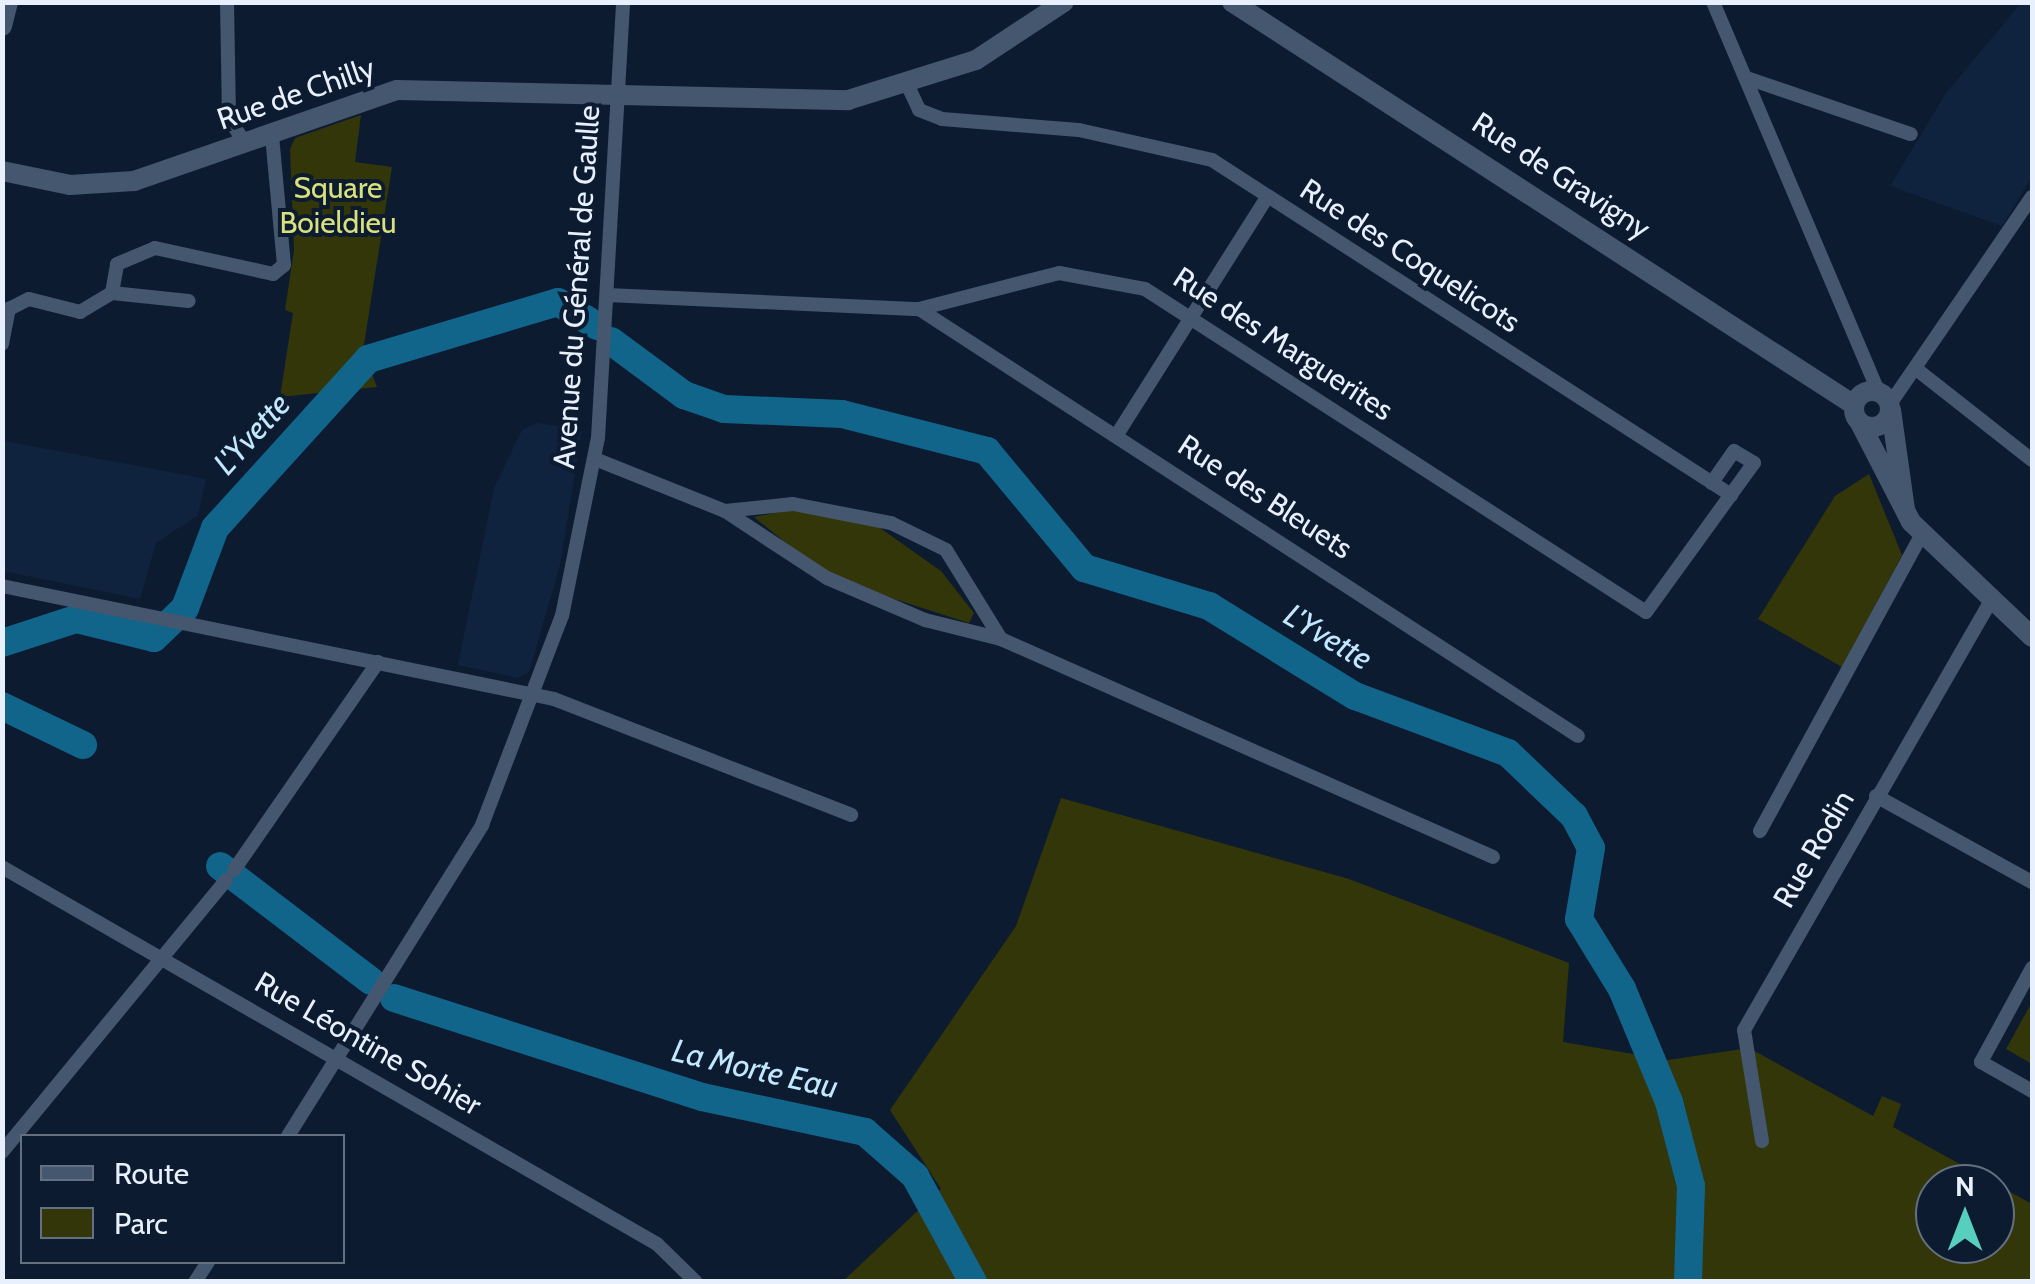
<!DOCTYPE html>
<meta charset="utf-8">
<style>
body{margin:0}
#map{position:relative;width:2035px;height:1284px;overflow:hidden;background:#0c1b30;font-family:Cabin,sans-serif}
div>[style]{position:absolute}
.built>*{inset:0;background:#10233e}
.green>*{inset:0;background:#333608}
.river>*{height:28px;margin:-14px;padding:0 14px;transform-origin:14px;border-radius:14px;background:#11658b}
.street>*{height:14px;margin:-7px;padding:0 7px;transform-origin:7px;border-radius:7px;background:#45566f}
.secondary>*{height:20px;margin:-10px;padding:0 10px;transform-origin:10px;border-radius:10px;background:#45566f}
.secondary>.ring{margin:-10px;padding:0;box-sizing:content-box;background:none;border:20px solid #45566f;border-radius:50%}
span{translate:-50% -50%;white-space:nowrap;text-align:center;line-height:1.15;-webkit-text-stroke:8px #0c1b30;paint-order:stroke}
.street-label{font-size:30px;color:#e8f0fd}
.park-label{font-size:30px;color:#d8e17d}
.water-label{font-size:32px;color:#c2e8fe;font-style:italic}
.frame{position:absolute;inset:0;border:5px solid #e8f0fd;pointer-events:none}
.legend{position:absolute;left:20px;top:1134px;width:325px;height:130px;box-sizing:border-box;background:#0c1b30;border:2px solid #647082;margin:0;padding:12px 18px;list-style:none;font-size:30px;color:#e8f0fd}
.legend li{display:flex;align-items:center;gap:20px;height:50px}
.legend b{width:50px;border:2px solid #647082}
.north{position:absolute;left:1915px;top:1164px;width:100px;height:100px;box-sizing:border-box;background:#0c1b30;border:2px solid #647082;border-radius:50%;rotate:0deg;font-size:28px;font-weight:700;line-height:40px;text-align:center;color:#e8f0fd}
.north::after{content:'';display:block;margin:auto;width:35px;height:45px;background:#58cebf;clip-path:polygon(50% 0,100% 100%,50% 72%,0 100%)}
</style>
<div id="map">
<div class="built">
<i style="clip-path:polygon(2021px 3px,2032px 3px,2032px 176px,2002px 226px,1890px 186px,1946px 93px)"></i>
<i style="clip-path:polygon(537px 423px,582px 430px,560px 565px,529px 672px,518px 678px,458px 665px,494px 488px,522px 430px)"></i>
<i style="clip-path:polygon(5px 441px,206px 479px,198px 515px,156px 543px,140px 599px,3px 571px)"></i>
</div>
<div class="green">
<i style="clip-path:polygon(361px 115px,355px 162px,392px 167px,363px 351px,377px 387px,280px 397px,293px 313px,285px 310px,294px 250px,290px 149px,295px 138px)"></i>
<i style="clip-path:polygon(1869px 474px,1902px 555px,1842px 667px,1758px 619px,1835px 496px)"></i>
<i style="clip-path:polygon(790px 510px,873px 523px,941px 571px,974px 613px,969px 623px,829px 578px,754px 517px)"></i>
<i style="clip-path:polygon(evenodd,1061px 798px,1349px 879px,1569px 963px,1563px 1042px,1668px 1060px,1749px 1048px,1873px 1116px,1882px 1096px,1901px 1104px,1893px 1127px,2032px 1204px,2032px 1281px,842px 1282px,941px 1189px,890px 1110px,1016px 926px,1061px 798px,1935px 1184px,1995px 1184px,1995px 1244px,1935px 1244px,1935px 1184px)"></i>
<i style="clip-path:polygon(2032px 1002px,2032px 1064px,2006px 1049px)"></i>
</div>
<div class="river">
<i style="left:611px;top:341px;width:91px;rotate:36.5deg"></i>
<i style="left:684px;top:395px;width:42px;rotate:19.3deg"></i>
<i style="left:724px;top:409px;width:118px;rotate:2.4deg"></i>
<i style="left:842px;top:414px;width:150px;rotate:14.3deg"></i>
<i style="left:987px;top:451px;width:152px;rotate:50.3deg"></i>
<i style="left:1084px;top:568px;width:131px;rotate:16.9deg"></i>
<i style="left:1209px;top:606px;width:172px;rotate:31.7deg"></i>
<i style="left:1355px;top:696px;width:163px;rotate:20.4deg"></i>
<i style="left:1508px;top:753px;width:91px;rotate:43.7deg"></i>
<i style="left:1574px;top:816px;width:36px;rotate:62deg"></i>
<i style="left:1591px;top:848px;width:72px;rotate:99.6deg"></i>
<i style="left:1579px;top:919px;width:82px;rotate:58.4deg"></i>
<i style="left:1622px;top:989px;width:122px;rotate:67.4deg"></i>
<i style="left:1669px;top:1102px;width:87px;rotate:75.3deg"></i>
<i style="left:1691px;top:1186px;width:96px;rotate:91.8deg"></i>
<i style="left:2px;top:643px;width:78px;rotate:-18deg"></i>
<i style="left:76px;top:619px;width:80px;rotate:13.7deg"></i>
<i style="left:154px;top:638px;width:43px;rotate:-44.1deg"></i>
<i style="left:185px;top:608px;width:85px;rotate:-69.4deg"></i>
<i style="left:215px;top:528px;width:228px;rotate:-47.8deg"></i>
<i style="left:368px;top:359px;width:198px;rotate:-16.7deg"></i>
<i style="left:558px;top:302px;width:46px;rotate:31.6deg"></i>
<i style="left:2px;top:706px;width:90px;rotate:25.7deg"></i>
<i style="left:220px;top:866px;width:190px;rotate:37.3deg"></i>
<i style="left:394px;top:998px;width:324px;rotate:17.8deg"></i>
<i style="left:702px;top:1097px;width:167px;rotate:12.1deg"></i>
<i style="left:865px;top:1132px;width:67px;rotate:41.3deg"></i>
<i style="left:915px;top:1176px;width:121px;rotate:61.3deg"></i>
</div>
<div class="street">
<i style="left:227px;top:2px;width:117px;rotate:89deg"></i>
<i style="left:229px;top:119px;width:30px;rotate:56deg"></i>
<i style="left:1713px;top:2px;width:423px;rotate:67deg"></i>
<i style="left:1747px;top:78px;width:173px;rotate:18.9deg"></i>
<i style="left:908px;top:86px;width:26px;rotate:65deg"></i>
<i style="left:919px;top:110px;width:25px;rotate:21deg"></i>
<i style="left:942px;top:119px;width:137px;rotate:4.6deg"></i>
<i style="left:1079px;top:130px;width:136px;rotate:12.7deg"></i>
<i style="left:1212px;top:160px;width:618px;rotate:32.84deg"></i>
<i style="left:112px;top:293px;width:77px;rotate:5.9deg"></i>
<i style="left:607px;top:295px;width:312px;rotate:2.6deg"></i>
<i style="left:919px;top:309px;width:145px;rotate:-14.4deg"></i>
<i style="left:1059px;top:273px;width:87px;rotate:10.5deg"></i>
<i style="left:1145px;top:289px;width:596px;rotate:32.81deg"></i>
<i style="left:1646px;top:612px;width:184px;rotate:-54.1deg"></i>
<i style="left:1754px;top:463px;width:23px;rotate:-149deg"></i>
<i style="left:1734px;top:451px;width:39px;rotate:125deg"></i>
<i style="left:919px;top:309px;width:785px;rotate:32.94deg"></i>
<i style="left:2px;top:344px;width:36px;rotate:-79deg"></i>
<i style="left:9px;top:309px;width:22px;rotate:-27deg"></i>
<i style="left:29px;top:299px;width:53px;rotate:14.3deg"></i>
<i style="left:80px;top:312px;width:37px;rotate:-31deg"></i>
<i style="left:112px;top:293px;width:29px;rotate:-80deg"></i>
<i style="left:117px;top:264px;width:41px;rotate:-22.8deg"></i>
<i style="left:155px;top:248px;width:121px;rotate:12.4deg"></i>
<i style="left:273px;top:274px;width:14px;rotate:-39deg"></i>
<i style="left:284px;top:265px;width:131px;rotate:-95.3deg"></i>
<i style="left:1920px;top:372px;width:142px;rotate:38.2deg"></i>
<i style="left:1890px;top:404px;width:251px;rotate:-55.6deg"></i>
<i style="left:1118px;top:433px;width:279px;rotate:-57.7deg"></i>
<i style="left:595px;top:459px;width:140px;rotate:21.8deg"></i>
<i style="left:725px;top:511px;width:122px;rotate:33.3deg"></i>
<i style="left:827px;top:578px;width:107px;rotate:23.2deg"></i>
<i style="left:925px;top:620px;width:78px;rotate:14deg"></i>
<i style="left:1001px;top:639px;width:538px;rotate:23.9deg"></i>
<i style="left:725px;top:511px;width:68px;rotate:-5.9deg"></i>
<i style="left:793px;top:504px;width:100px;rotate:11deg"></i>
<i style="left:891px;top:523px;width:61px;rotate:26.1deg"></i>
<i style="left:946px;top:550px;width:105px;rotate:58.3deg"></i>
<i style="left:2px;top:586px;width:563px;rotate:11.57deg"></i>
<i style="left:554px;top:699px;width:319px;rotate:21.3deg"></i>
<i style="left:1876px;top:796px;width:178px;rotate:28.9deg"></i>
<i style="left:1760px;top:831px;width:338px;rotate:-61.4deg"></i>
<i style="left:2px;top:867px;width:756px;rotate:29.92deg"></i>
<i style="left:657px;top:1244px;width:54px;rotate:44.3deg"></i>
<i style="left:234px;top:870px;width:253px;rotate:-55.3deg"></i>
<i style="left:2032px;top:968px;width:107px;rotate:118.5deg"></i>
<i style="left:1981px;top:1062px;width:59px;rotate:29.6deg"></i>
<i style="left:288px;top:1136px;width:367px;rotate:-58deg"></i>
<i style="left:482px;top:825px;width:224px;rotate:-69.1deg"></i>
<i style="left:562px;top:616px;width:182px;rotate:-78.6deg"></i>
<i style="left:598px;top:438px;width:437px;rotate:-86.7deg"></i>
<i style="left:1762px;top:1141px;width:112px;rotate:-99.2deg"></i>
<i style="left:1744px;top:1030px;width:497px;rotate:-60.1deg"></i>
<i style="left:2px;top:1152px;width:352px;rotate:-50.5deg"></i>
<i style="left:195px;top:1282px;width:24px;rotate:-57deg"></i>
</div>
<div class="secondary">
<i style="left:1232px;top:2px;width:741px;rotate:32.94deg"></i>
<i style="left:2px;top:26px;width:25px;rotate:-76deg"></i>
<i style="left:2px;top:171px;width:69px;rotate:11.6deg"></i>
<i style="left:70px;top:185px;width:64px;rotate:-3.6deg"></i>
<i style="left:134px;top:181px;width:278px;rotate:-19.1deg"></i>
<i style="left:397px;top:90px;width:451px;rotate:1.3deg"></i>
<i style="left:848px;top:100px;width:134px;rotate:-17.4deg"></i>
<i style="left:976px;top:60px;width:105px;rotate:-33.4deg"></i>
<i class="ring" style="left:1854px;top:391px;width:16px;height:16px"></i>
<i style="left:1891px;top:410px;width:100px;rotate:82deg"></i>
<i style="left:1860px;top:423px;width:111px;rotate:62.7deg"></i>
<i style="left:1911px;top:522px;width:167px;rotate:43.5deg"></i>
</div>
<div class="street-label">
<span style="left:296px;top:94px;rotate:-19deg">Rue de Chilly</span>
<span style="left:1561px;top:176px;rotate:33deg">Rue de Gravigny</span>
<span style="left:1410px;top:256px;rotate:33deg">Rue des Coquelicots</span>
<span style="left:577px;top:287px;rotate:-86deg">Avenue du Général de Gaulle</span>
<span style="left:1283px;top:344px;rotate:33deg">Rue des Marguerites</span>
<span style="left:1265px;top:497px;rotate:33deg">Rue des Bleuets</span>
<span style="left:1814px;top:849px;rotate:-60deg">Rue Rodin</span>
<span style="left:368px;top:1044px;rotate:30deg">Rue Léontine Sohier</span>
</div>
<div class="park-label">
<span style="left:338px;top:205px">Square<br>Boieldieu</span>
</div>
<div class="water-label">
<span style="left:252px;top:434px;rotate:-48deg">L'Yvette</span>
<span style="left:1328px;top:637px;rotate:31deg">L'Yvette</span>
<span style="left:755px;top:1069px;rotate:13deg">La Morte Eau</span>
</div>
<div class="frame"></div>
<ul class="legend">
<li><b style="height:12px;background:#45566f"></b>Route</li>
<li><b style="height:28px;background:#333608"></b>Parc</li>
</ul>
<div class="north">N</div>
</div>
